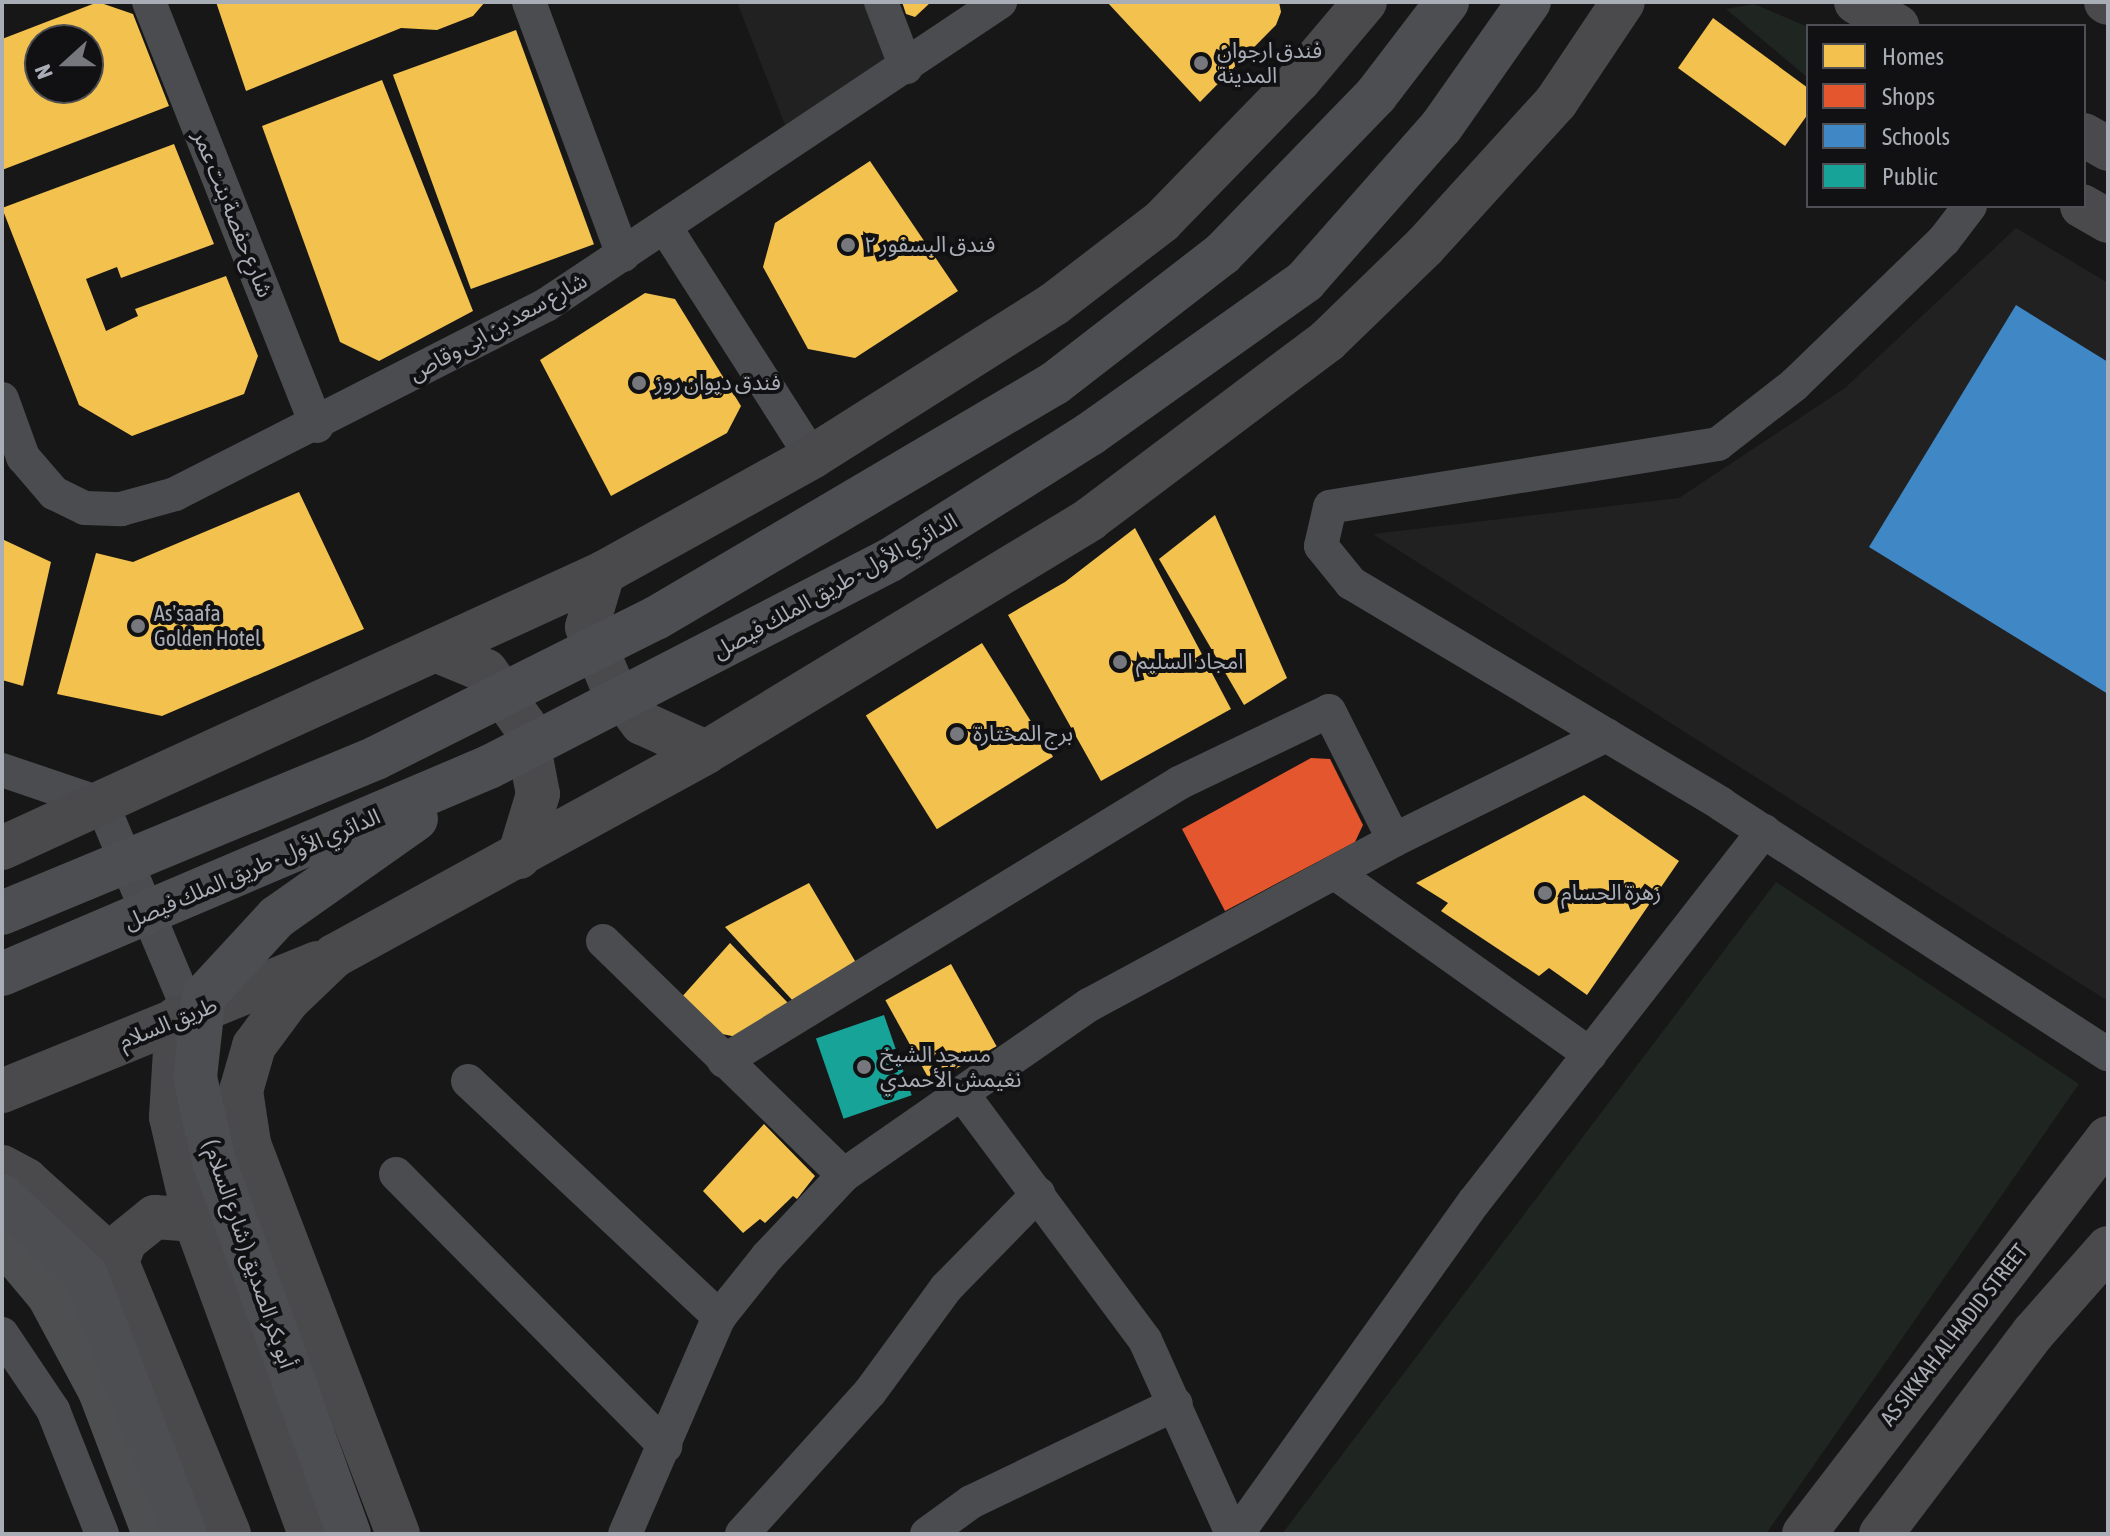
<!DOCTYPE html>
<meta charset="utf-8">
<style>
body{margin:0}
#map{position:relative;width:2110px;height:1536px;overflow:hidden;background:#171717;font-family:"Asap Condensed","Noto Sans Arabic",sans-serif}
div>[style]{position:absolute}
.built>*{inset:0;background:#212122}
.green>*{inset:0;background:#1f2520}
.homes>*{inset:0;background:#f2c14e;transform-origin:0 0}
.shops>*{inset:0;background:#e4572e}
.schools>*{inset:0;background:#3f88c5}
.public>*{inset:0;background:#17a398;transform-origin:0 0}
.street>*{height:34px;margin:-17px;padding:0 17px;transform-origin:17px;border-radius:17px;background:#4b4c4f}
.secondary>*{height:44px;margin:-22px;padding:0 22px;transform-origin:22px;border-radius:22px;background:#4a4a4d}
.primary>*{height:44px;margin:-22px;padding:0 22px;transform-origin:22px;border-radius:22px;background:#4e4f51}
.highway>*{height:44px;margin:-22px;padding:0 22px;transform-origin:22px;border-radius:22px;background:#4d4e51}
.highway-bridge>*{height:44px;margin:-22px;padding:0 22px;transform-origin:22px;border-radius:22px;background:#4d4e51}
.dots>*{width:22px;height:22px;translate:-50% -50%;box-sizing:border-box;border:4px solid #111113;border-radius:50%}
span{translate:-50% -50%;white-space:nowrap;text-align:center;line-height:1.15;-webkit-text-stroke:8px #111113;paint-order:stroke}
.poi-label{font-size:22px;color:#a9adb6}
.left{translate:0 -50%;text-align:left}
.street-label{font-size:22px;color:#a9adb6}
.frame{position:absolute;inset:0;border:4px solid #a9adb6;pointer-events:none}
.legend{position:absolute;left:1806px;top:24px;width:280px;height:184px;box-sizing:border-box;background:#111113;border:2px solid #4e4f54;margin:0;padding:10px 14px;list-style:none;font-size:24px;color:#a9adb6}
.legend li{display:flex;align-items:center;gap:16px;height:40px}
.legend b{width:40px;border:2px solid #4e4f54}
.north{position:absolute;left:24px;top:24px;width:80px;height:80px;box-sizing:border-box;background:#111113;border:2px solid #4e4f54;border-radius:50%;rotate:249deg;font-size:22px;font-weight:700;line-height:32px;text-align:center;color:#a9adb6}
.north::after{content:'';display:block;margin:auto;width:28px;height:36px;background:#76787e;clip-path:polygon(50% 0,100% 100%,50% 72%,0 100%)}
</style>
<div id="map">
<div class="built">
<i style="clip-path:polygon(737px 2px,874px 2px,898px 62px,785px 125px)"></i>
<i style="clip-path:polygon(2016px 228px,2108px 283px,2108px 1001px,1373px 534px,1679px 498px,1845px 388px)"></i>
</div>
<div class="green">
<i style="clip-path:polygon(1754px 4px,1808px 27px,1808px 78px,1726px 9px)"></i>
<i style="clip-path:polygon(1776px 882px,2079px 1084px,1766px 1534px,1282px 1534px)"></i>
</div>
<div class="homes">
<i style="clip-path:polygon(evenodd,98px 2px,133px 14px,169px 106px,2px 170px,2px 39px,98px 2px,40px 40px,88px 40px,88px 88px,40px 88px,40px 40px)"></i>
<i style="clip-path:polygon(216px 2px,485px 2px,473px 16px,437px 30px,401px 28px,246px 91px)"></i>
<i style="clip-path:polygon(902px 2px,931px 2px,915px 17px,906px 14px)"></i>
<i style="clip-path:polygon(1107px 2px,1279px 2px,1281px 12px,1276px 25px,1200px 102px)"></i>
<i style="clip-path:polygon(1713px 18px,1808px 88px,1808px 114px,1785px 146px,1678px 68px)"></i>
<i style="left:516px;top:30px;width:228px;height:131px;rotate:70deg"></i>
<i style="clip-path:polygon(382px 80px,473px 311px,379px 361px,340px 342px,262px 126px)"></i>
<i style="clip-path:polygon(174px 144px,214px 244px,121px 278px,117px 267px,86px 279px,106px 331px,138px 316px,135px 309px,226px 276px,258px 356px,244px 394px,132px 436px,79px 405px,2px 208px)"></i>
<i style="clip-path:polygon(870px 161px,958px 291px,855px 358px,808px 349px,763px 267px,775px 223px)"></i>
<i style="clip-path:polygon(645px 293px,675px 299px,741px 406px,727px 433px,611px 496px,540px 360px)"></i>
<i style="clip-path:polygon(299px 492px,364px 629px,162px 716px,57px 694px,96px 553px,133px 562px)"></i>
<i style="clip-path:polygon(1215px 515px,1287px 678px,1244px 705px,1159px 559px)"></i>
<i style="clip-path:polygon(1135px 528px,1231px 709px,1101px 781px,1008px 615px,1065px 582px)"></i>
<i style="clip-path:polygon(2px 539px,51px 562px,23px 686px,2px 680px)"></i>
<i style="left:982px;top:643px;width:134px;height:137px;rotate:58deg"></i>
<i style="clip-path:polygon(1584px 795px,1679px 861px,1587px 995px,1549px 968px,1539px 976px,1441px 911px,1448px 903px,1416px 883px)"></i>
<i style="clip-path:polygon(809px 883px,858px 966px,794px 1002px,725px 927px)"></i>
<i style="clip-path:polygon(730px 943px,788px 1003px,737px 1037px,717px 1033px,680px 999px)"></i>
<i style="left:951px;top:964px;width:94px;height:75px;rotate:61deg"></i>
<i style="clip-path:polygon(764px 1124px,815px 1176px,797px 1199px,793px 1196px,765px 1223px,760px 1219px,743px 1233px,703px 1191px)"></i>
</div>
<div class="shops">
<i style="clip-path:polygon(1311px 758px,1330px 759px,1363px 825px,1355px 842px,1225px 911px,1182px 829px)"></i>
</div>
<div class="schools">
<i style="clip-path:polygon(2016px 305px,2108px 362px,2108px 694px,1869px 547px)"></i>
</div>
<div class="public">
<i style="left:884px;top:1015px;width:85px;height:72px;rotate:71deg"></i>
</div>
<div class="street">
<i style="left:149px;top:2px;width:456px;rotate:68.4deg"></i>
<i style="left:529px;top:2px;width:270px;rotate:69.6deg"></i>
<i style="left:881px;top:2px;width:70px;rotate:69deg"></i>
<i style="left:1970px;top:206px;width:43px;rotate:127.4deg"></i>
<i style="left:1944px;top:240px;width:209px;rotate:136deg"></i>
<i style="left:1794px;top:385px;width:96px;rotate:142.2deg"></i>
<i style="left:1718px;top:444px;width:393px;rotate:170.8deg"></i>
<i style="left:1330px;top:507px;width:40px;rotate:103deg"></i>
<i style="left:1321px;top:546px;width:48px;rotate:51deg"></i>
<i style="left:1351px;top:583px;width:431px;rotate:30.8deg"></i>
<i style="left:1721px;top:804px;width:461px;rotate:32.9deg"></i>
<i style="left:665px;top:227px;width:273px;rotate:57.4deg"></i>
<i style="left:2px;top:399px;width:62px;rotate:70.1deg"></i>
<i style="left:23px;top:457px;width:48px;rotate:49.3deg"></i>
<i style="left:54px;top:493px;width:34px;rotate:26deg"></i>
<i style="left:85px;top:508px;width:36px;rotate:2deg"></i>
<i style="left:121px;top:509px;width:56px;rotate:-15.5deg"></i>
<i style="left:175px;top:494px;width:416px;rotate:-27deg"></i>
<i style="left:546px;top:305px;width:546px;rotate:-33.72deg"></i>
<i style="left:2px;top:770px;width:106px;rotate:18.8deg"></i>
<i style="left:102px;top:804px;width:227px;rotate:67.2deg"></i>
<i style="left:1335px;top:873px;width:313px;rotate:35.4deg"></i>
<i style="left:603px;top:941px;width:336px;rotate:44.2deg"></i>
<i style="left:724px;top:1061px;width:533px;rotate:-31.42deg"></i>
<i style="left:1179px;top:783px;width:166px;rotate:-25.6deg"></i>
<i style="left:1329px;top:711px;width:144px;rotate:63.3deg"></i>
<i style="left:468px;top:1081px;width:345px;rotate:43.2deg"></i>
<i style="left:963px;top:1095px;width:305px;rotate:53.4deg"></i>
<i style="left:1145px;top:1340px;width:213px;rotate:65.8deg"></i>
<i style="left:396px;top:1174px;width:383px;rotate:45.3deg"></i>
<i style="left:2px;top:1334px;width:92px;rotate:56.1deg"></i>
<i style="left:53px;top:1410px;width:133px;rotate:68.4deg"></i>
<i style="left:625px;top:1534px;width:236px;rotate:-66.6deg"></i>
<i style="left:719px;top:1317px;width:77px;rotate:-51.3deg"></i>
<i style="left:767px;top:1257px;width:112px;rotate:-46.8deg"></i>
<i style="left:844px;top:1175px;width:298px;rotate:-34.8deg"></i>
<i style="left:1089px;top:1005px;width:347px;rotate:-28.4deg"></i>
<i style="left:1394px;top:840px;width:237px;rotate:-26.3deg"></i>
<i style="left:742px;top:1534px;width:191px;rotate:-48deg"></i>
<i style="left:870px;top:1392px;width:129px;rotate:-53.8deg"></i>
<i style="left:946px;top:1288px;width:132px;rotate:-45.6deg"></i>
<i style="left:927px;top:1534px;width:54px;rotate:-36deg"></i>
<i style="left:971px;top:1502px;width:227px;rotate:-25.6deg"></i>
<i style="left:1237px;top:1534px;width:408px;rotate:-54.5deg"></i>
<i style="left:1474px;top:1202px;width:471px;rotate:-52deg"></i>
</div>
<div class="secondary">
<i style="left:1856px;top:2px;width:48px;rotate:30.3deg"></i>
<i style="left:2106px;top:2px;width:2px;rotate:27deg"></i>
<i style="left:2084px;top:135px;width:28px;rotate:30deg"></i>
<i style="left:2082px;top:206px;width:30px;rotate:30deg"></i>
<i style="left:603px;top:573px;width:56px;rotate:106.5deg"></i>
<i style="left:587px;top:627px;width:59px;rotate:66.9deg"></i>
<i style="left:610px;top:681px;width:53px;rotate:52.7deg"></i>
<i style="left:642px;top:723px;width:70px;rotate:24.4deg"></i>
<i style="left:435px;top:650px;width:55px;rotate:22.4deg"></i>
<i style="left:486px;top:671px;width:67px;rotate:54.7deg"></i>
<i style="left:525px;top:726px;width:69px;rotate:79.2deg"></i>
<i style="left:538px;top:794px;width:66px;rotate:106.8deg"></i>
<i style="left:2px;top:848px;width:661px;rotate:-24.59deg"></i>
<i style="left:603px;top:573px;width:239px;rotate:-29deg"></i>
<i style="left:812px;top:457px;width:286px;rotate:-32.3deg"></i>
<i style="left:1054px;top:304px;width:136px;rotate:-37.5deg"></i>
<i style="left:1162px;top:221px;width:197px;rotate:-45.8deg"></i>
<i style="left:1299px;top:80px;width:102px;rotate:-49.8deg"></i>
<i style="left:177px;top:1018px;width:99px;rotate:93.5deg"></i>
<i style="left:171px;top:1117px;width:106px;rotate:76.9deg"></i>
<i style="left:2px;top:1091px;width:340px;rotate:-22.1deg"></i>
<i style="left:2px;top:1167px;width:27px;rotate:28deg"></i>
<i style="left:26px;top:1180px;width:122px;rotate:42deg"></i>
<i style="left:229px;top:1534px;width:294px;rotate:-112.4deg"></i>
<i style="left:117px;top:1262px;width:22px;rotate:-69deg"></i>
<i style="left:125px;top:1241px;width:38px;rotate:-39deg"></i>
<i style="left:155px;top:1217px;width:40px;rotate:4.3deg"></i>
<i style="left:195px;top:1220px;width:334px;rotate:69.9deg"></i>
<i style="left:398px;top:1534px;width:418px;rotate:-110.9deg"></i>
<i style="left:249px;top:1143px;width:53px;rotate:-98.7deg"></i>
<i style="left:241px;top:1091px;width:47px;rotate:-73.9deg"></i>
<i style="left:254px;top:1046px;width:57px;rotate:-53.5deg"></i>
<i style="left:288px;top:1000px;width:64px;rotate:-43.7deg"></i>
<i style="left:334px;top:956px;width:424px;rotate:-28.7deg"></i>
<i style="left:706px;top:752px;width:449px;rotate:-31.2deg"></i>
<i style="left:1090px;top:519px;width:296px;rotate:-36.9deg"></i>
<i style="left:1327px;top:341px;width:136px;rotate:-44.1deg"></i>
<i style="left:1425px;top:246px;width:195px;rotate:-47.7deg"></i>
<i style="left:1556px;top:102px;width:120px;rotate:-56.2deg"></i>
<i style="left:1804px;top:1534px;width:499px;rotate:-52.5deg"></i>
<i style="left:1881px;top:1534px;width:253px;rotate:-52.9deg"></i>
<i style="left:2034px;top:1332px;width:112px;rotate:-48.6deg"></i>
</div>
<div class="primary">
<i style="left:2px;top:1240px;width:73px;rotate:50deg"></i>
<i style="left:49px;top:1296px;width:108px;rotate:61.8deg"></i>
<i style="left:100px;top:1391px;width:153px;rotate:69.3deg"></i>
</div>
<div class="highway">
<i style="left:1376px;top:95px;width:117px;rotate:-52.6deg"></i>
<i style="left:1441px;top:127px;width:153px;rotate:-54.9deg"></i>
</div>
<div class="highway-bridge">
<i style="left:2px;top:913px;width:405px;rotate:-22.5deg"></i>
<i style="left:376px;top:758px;width:313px;rotate:-26.6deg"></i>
<i style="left:656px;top:618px;width:463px;rotate:-30.5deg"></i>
<i style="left:1055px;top:383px;width:211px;rotate:-37.7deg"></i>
<i style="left:1222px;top:254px;width:221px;rotate:-45.9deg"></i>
<i style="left:2px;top:974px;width:529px;rotate:-23.03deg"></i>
<i style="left:489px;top:767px;width:451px;rotate:-27.3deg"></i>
<i style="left:890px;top:560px;width:236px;rotate:-32.2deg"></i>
<i style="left:1090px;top:434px;width:264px;rotate:-35.4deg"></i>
<i style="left:1305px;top:281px;width:205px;rotate:-48.6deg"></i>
<i style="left:2px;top:1196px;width:115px;rotate:43.2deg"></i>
<i style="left:86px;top:1275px;width:277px;rotate:69.1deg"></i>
<i style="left:349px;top:1534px;width:396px;rotate:-109.9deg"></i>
<i style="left:214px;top:1162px;width:87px;rotate:-102.6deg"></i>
<i style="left:195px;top:1077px;width:81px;rotate:-83.7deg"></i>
<i style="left:204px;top:996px;width:108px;rotate:-47.3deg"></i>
<i style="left:277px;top:917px;width:170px;rotate:-35.2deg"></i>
</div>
<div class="dots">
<i style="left:1201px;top:63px;background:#76787e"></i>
<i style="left:848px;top:245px;background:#76787e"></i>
<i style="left:639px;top:383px;background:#76787e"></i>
<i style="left:138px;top:626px;background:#76787e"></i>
<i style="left:1120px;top:662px;background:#76787e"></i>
<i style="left:957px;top:734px;background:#76787e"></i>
<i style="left:1545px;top:893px;background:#76787e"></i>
<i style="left:864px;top:1067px;background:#76787e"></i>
</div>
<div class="poi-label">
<span class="left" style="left:1217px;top:63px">فندق ارجوان<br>المدينة</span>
<span class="left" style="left:864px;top:245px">فندق البسفور ٢</span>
<span class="left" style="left:655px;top:383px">فندق ديوان روز</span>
<span class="left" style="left:154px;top:626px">As'saafa<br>Golden Hotel</span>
<span class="left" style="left:1136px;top:662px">امجاد السلیم</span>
<span class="left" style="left:973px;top:734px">برج المختارة</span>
<span class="left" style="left:1561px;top:893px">زهرة الحسام</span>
<span class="left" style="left:880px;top:1067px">مسجد الشيخ<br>نغيمش الأحمدي</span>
</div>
<div class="street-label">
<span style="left:233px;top:214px;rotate:68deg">شارع حفصة بنت عمر</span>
<span style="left:498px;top:327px;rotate:-29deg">شارع سعد بن ابى وقاص</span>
<span style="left:835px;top:586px;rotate:-29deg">الدائري الأول - طريق الملك فيصل</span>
<span style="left:252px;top:869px;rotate:-23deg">الدائري الأول - طريق الملك فيصل</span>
<span style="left:168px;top:1023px;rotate:-22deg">طريق السلام</span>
<span style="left:249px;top:1254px;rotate:71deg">( شارع السلام ) أبو بكر الصديق</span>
<span style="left:1954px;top:1335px;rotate:-52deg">AS SIKKAH AL HADID STREET</span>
</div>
<div class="frame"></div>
<ul class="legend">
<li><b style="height:22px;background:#f2c14e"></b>Homes</li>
<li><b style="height:22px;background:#e4572e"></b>Shops</li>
<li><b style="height:22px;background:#3f88c5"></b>Schools</li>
<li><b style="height:22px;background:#17a398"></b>Public</li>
</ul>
<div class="north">N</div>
</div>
